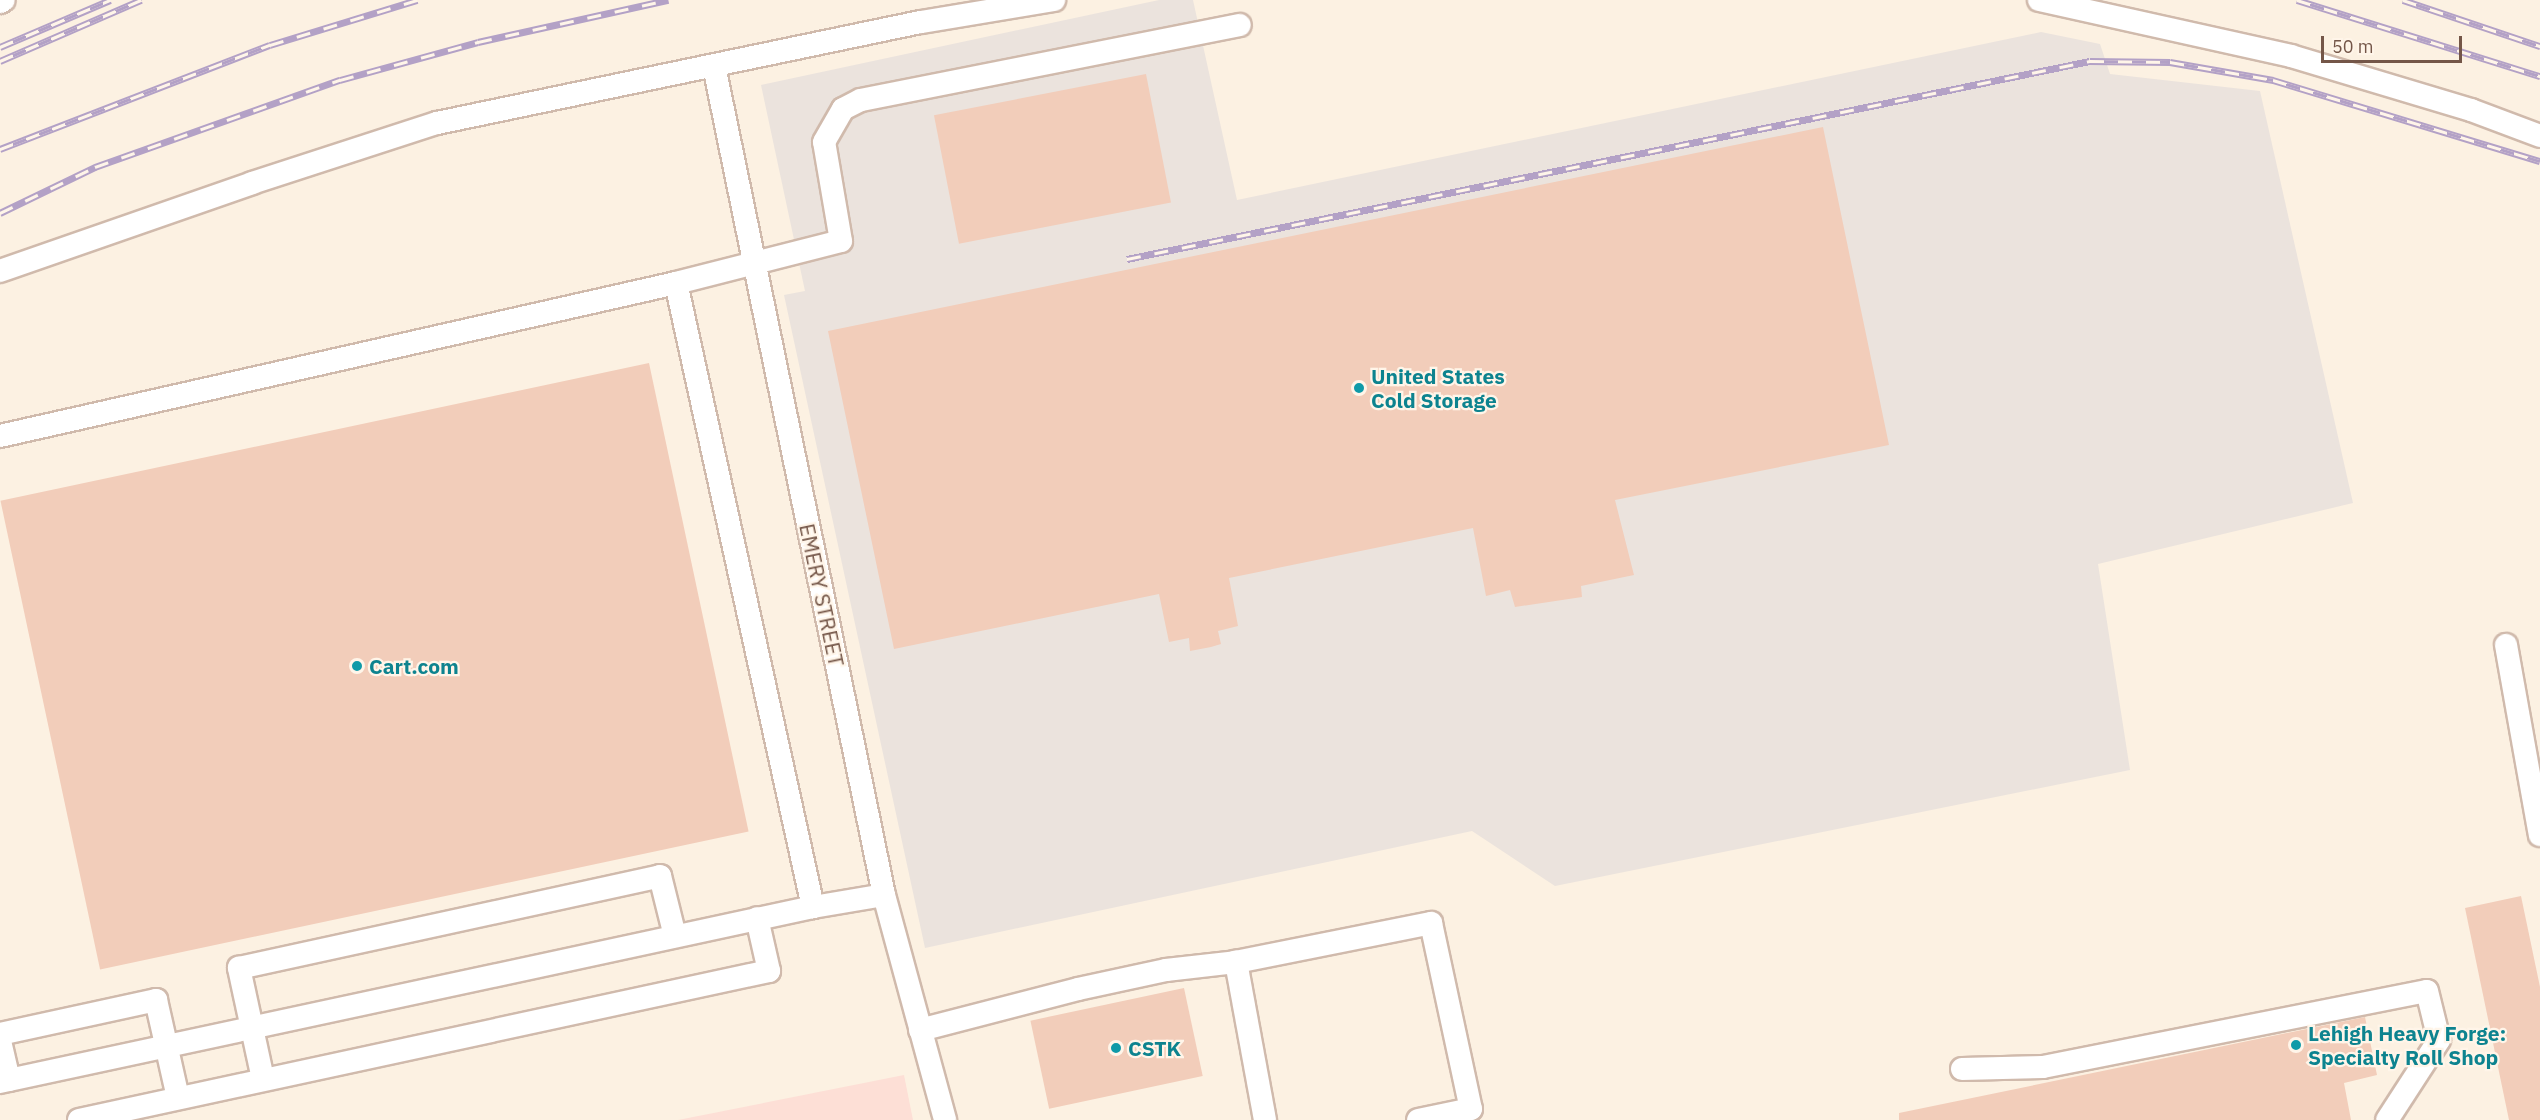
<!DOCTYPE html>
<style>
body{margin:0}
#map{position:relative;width:2540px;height:1120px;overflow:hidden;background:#fcf1e2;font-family:"IBM Plex Sans",sans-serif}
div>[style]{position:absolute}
.commercial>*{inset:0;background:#fddfd6}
.industrial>*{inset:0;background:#ebe3dd}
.building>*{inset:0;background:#f2cdba;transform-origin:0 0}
.roads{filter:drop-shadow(2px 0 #d0baac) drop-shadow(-2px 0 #d0baac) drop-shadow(0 2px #d0baac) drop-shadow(0 -2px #d0baac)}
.minor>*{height:22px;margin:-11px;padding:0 11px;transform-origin:11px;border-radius:11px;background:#fff}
.rail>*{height:7px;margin-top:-3.5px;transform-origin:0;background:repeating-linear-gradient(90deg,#fff5e9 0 14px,#b3a1c6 0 28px);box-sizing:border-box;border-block:2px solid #b3a1c6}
.dots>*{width:16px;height:16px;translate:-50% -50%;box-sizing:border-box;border:3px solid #fff5e9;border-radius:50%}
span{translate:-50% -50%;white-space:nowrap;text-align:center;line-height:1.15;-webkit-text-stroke:4.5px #fff5e9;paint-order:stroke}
.culture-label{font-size:21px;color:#0d838f;font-weight:700}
.left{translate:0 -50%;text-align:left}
.street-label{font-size:21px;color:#745648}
.scale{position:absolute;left:2321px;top:36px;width:141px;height:27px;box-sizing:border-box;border:3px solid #745648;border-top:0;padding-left:8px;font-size:18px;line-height:21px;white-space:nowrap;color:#745648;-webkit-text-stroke:4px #fff5e9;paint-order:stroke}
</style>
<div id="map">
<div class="commercial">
<i style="clip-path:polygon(904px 1075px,913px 1120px,678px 1120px)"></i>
</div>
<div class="industrial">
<i style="clip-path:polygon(1159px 0,1193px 0,1237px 200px,2041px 32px,2100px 44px,2110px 74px,2260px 91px,2353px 503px,2098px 564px,2130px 770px,1555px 886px,1472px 831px,925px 948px,784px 295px,805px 291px,761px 85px)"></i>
</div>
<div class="building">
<i style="left:1146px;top:74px;width:131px;height:216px;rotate:79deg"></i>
<i style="clip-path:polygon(1823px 127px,1889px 445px,1615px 500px,1634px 575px,1581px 586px,1582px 597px,1515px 607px,1510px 590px,1486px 596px,1473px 528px,1229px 578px,1238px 626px,1218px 631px,1221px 644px,1211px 647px,1190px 651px,1189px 638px,1169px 642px,1159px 594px,894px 649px,828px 331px)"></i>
<i style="left:649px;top:363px;width:479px;height:663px;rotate:78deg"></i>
<i style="clip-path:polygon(2521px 896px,2540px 987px,2540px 1120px,2509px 1120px,2465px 908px)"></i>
<i style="left:1184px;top:988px;width:90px;height:157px;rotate:78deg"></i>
<i style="clip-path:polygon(2365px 1017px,2377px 1075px,2344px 1083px,2351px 1120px,1899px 1120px,1899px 1113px)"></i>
</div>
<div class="roads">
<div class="minor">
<i style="left:2039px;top:0;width:258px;rotate:12.5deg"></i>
<i style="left:2291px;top:56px;width:188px;rotate:16.7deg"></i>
<i style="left:2471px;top:110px;width:74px;rotate:20.6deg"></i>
<i style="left:0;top:2px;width:4px;rotate:-27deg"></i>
<i style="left:714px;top:66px;width:846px;rotate:78.41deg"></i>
<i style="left:884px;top:895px;width:233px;rotate:74.8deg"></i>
<i style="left:0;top:271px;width:267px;rotate:-19.2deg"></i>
<i style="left:252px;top:183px;width:194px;rotate:-18deg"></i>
<i style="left:437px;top:123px;width:494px;rotate:-11.8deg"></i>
<i style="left:921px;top:22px;width:135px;rotate:-9.4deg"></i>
<i style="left:676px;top:283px;width:170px;rotate:-14.3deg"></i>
<i style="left:841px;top:241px;width:100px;rotate:-99.7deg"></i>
<i style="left:824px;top:142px;width:38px;rotate:-60deg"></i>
<i style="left:843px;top:109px;width:20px;rotate:-27deg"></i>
<i style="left:861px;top:100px;width:386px;rotate:-11.2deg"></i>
<i style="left:0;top:436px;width:693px;rotate:-12.75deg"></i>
<i style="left:676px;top:283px;width:639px;rotate:77.62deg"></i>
<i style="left:813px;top:907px;width:832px;rotate:167.85deg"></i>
<i style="left:2506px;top:645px;width:193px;rotate:79.9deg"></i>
<i style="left:813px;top:907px;width:72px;rotate:-9.6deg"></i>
<i style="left:920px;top:1030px;width:163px;rotate:-14.5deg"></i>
<i style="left:1078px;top:989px;width:90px;rotate:-12.2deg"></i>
<i style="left:1166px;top:970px;width:70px;rotate:-6.5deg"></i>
<i style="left:0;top:1034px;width:160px;rotate:-12.3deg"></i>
<i style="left:156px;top:1000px;width:100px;rotate:77.3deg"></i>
<i style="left:0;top:1041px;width:40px;rotate:77deg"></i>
<i style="left:1962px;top:1069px;width:81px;rotate:-1.4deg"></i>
<i style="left:2043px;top:1067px;width:391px;rotate:-11.2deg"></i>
<i style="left:2427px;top:991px;width:50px;rotate:76.2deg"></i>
<i style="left:2439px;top:1040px;width:95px;rotate:123deg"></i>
<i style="left:263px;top:1079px;width:114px;rotate:-102.2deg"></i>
<i style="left:239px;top:968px;width:431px;rotate:-12.3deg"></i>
<i style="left:660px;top:876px;width:62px;rotate:76deg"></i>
<i style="left:79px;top:1120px;width:706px;rotate:-12.19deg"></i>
<i style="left:769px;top:971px;width:54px;rotate:-102.8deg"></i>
<i style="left:1265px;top:1120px;width:161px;rotate:-100.4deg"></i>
<i style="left:1236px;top:962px;width:199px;rotate:-11.3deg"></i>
<i style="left:1431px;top:923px;width:190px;rotate:77.9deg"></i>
<i style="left:1471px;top:1109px;width:54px;rotate:168.3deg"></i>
</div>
</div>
<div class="rail">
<i style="left:2297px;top:0;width:255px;rotate:17.4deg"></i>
<i style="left:2403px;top:0;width:145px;rotate:18.6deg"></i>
<i style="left:0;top:47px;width:120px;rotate:-23.1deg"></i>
<i style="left:0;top:61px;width:154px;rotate:-23.4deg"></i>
<i style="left:0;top:149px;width:289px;rotate:-21.1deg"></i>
<i style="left:270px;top:45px;width:154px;rotate:-17deg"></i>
<i style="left:0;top:213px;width:106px;rotate:-25.8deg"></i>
<i style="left:95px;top:167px;width:260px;rotate:-19.6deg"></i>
<i style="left:340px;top:80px;width:143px;rotate:-15.4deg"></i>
<i style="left:478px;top:42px;width:195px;rotate:-12.5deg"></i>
<i style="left:1127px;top:259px;width:983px;rotate:-11.62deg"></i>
<i style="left:2090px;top:61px;width:80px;rotate:0.7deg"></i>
<i style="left:2170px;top:62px;width:105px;rotate:9.9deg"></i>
<i style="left:2273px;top:80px;width:279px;rotate:16.9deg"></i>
</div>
<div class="dots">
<i style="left:1359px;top:388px;background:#0f9aa8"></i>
<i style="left:357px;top:666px;background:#0f9aa8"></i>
<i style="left:2296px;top:1045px;background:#0f9aa8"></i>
<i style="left:1116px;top:1048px;background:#0f9aa8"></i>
</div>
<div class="culture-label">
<span class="left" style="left:1371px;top:388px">United States<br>Cold Storage</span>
<span class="left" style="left:369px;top:666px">Cart.com</span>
<span class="left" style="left:2308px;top:1045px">Lehigh Heavy Forge:<br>Specialty Roll Shop</span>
<span class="left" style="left:1128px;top:1048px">CSTK</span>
</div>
<div class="street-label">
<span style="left:822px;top:595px;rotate:78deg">EMERY STREET</span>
</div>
<div class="scale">50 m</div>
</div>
